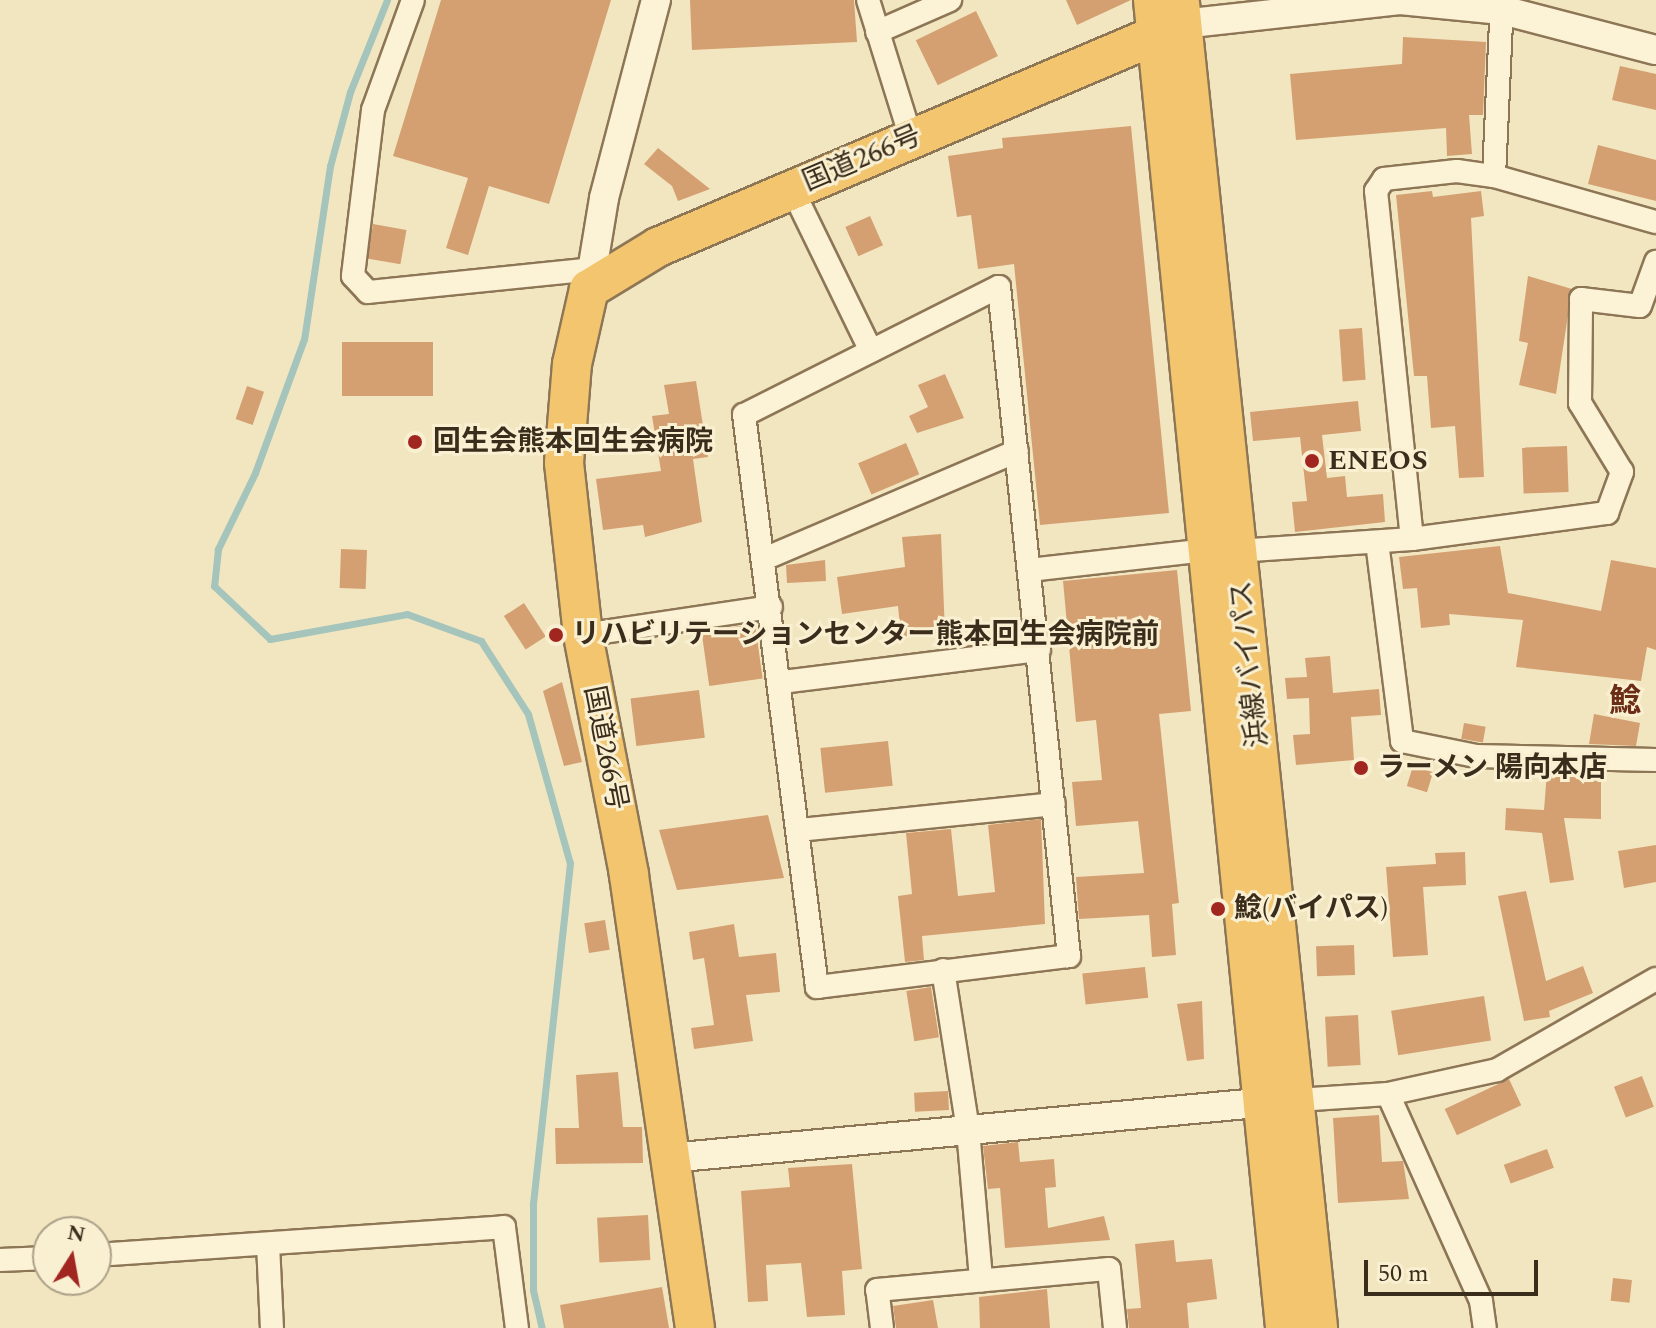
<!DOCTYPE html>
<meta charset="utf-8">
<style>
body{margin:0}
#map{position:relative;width:1656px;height:1328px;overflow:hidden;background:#f2e6c0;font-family:Spectral,"Noto Sans JP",serif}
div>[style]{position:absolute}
.stream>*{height:7px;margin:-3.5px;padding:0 3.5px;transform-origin:3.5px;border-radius:3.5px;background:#a4c4bc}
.building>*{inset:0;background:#d4a072;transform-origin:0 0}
.roads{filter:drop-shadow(2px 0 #8d7656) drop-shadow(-2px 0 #8d7656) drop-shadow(0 2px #8d7656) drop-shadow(0 -2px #8d7656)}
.minor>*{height:22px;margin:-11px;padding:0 11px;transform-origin:11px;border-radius:11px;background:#fcf2d5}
.tertiary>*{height:28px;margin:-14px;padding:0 14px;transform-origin:14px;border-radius:14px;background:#fcf2d5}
.trunk>*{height:38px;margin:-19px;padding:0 19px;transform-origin:19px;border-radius:19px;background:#f2c56e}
.dots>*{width:22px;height:22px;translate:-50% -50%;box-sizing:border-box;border:4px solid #f9efd1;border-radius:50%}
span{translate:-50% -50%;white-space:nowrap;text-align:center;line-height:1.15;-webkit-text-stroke:6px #f9efd1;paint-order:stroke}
.street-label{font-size:28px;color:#3b2d1c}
.poi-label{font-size:28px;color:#3b2d1c;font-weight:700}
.left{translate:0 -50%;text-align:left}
.quarter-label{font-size:32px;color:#6c2d17;font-weight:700}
.north{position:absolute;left:32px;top:1216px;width:80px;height:80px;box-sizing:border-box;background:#f9efd1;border:2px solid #ada189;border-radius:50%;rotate:11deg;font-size:22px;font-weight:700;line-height:32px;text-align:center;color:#3b2d1c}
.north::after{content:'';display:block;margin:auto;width:28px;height:36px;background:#a22620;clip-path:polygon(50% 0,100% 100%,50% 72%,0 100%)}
.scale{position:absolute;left:1364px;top:1260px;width:174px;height:36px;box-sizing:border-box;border:4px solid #3b2d1c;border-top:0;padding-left:10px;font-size:24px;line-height:28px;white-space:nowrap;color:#3b2d1c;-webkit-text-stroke:6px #f9efd1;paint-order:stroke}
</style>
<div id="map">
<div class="stream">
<i style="left:387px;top:0;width:99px;rotate:111.9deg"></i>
<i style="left:350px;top:92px;width:77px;rotate:105.1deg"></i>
<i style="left:330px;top:166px;width:175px;rotate:98.5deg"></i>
<i style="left:304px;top:339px;width:143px;rotate:110.1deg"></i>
<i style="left:255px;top:473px;width:85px;rotate:116deg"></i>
<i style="left:218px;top:549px;width:37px;rotate:96deg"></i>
<i style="left:214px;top:586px;width:77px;rotate:43.4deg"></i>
<i style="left:270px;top:639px;width:139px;rotate:-10.3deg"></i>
<i style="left:407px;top:614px;width:79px;rotate:20deg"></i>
<i style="left:481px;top:641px;width:87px;rotate:57.2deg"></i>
<i style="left:528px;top:714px;width:155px;rotate:74.3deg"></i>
<i style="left:570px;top:863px;width:344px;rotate:96.2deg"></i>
<i style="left:533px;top:1205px;width:85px;rotate:90deg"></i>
<i style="left:533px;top:1290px;width:39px;rotate:77deg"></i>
</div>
<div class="building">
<i style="clip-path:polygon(441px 0,611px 0,549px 204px,489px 186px,468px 255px,446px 248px,468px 178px,393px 156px)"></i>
<i style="clip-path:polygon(690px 0,854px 0,857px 42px,692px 50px)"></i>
<i style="clip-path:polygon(1066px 0,1131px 0,1077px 25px)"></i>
<i style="left:976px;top:11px;width:50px;height:67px;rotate:64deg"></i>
<i style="clip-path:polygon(1403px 37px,1486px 42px,1483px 115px,1469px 115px,1472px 154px,1447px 156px,1446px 128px,1296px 140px,1290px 74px,1402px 64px)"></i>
<i style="clip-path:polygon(1620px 66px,1656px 74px,1656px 110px,1612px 100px)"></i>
<i style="clip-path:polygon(1131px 126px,1169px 513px,1040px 525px,1014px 264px,978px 269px,971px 215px,957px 217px,948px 156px,1003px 148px,1002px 138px)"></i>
<i style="clip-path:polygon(1598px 145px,1656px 160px,1656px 201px,1588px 184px)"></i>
<i style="clip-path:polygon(658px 148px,710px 189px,678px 201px,672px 186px,644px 164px)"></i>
<i style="clip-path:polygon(1432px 191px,1433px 197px,1481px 191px,1484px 216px,1471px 218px,1484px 477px,1459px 478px,1455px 426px,1431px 428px,1427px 376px,1414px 376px,1396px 195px)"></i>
<i style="left:870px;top:216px;width:32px;height:27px;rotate:66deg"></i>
<i style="left:373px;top:224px;width:34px;height:35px;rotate:10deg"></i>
<i style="clip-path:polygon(1528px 276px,1572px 289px,1556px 394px,1519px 385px,1528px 343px,1519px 341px)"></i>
<i style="left:1362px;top:328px;width:52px;height:23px;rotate:86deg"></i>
<i style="left:342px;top:342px;width:91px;height:54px"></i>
<i style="clip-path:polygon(945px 374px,964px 418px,917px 433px,909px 416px,928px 407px,918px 385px)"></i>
<i style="clip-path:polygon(696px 381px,708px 457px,693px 459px,702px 522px,645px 537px,643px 525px,603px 530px,596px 479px,661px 471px,652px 416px,669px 414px,664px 385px)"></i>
<i style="left:247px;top:386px;width:18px;height:35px;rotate:19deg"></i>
<i style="clip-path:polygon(1358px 401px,1361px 431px,1322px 435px,1327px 478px,1345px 476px,1347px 497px,1383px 494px,1385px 522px,1295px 532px,1292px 502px,1307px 501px,1300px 437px,1253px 441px,1250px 412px)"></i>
<i style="left:906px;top:443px;width:34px;height:52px;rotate:67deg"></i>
<i style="left:1567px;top:446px;width:46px;height:45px;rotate:88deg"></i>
<i style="clip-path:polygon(941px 534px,945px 633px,901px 637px,898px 606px,842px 614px,837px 577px,905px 567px,902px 537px)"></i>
<i style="clip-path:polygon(1500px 546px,1508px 593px,1601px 611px,1611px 560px,1656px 568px,1656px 650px,1647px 647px,1641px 681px,1516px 667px,1523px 620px,1449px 614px,1450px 625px,1421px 628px,1417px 588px,1403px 589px,1399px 557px)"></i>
<i style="left:341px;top:549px;width:26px;height:39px;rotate:2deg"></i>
<i style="clip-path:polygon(825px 560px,826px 581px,787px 583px,786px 565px)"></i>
<i style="clip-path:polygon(1177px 570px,1191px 711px,1159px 714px,1179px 903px,1172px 904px,1176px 955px,1152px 957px,1149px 915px,1079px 919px,1076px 877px,1144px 873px,1138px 821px,1076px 826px,1072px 782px,1102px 780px,1096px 720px,1076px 722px,1063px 581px)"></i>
<i style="left:524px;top:603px;width:40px;height:24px;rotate:57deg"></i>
<i style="left:755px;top:624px;width:55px;height:54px;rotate:82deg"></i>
<i style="clip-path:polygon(1330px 656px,1333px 693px,1379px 689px,1381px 715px,1351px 717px,1354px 760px,1296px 765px,1293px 735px,1310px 734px,1309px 698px,1287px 699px,1285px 678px,1307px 677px,1305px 658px)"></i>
<i style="clip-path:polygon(562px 682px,582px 762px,564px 766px,543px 691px)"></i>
<i style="left:699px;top:690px;width:48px;height:69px;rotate:83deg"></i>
<i style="clip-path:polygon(1594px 714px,1640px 723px,1636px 746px,1589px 744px)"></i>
<i style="left:1464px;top:723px;width:22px;height:16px;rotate:10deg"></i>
<i style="left:888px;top:741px;width:45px;height:68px;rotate:84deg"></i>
<i style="left:1413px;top:766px;width:21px;height:21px;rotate:17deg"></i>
<i style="clip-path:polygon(1547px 772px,1601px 773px,1601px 819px,1564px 818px,1574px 880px,1550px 883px,1542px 833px,1505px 830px,1506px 808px,1544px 810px)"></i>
<i style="clip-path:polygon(768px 815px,784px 878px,677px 890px,659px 830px)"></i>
<i style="clip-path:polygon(1041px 819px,1045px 924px,922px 936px,924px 960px,905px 962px,898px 896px,912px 894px,906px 833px,951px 829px,958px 896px,995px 892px,988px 825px)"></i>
<i style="clip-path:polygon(1656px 845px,1656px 882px,1624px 888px,1618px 851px)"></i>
<i style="clip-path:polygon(1465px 852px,1466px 885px,1423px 887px,1428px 955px,1393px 957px,1386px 867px,1436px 864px,1435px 853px)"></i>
<i style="clip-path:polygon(1526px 891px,1546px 981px,1583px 966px,1593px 993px,1549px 1011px,1550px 1017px,1524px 1021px,1498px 896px)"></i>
<i style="left:605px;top:920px;width:30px;height:21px;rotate:81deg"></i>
<i style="clip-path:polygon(734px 924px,739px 957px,776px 953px,780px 992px,746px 995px,753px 1041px,694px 1049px,691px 1028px,714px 1025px,704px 958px,693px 960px,689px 932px)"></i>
<i style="left:1354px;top:945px;width:30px;height:38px;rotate:88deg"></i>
<i style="left:1145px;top:967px;width:31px;height:63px;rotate:84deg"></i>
<i style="left:931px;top:987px;width:51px;height:25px;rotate:81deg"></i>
<i style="left:1484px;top:996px;width:45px;height:94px;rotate:81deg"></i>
<i style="clip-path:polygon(1202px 1001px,1204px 1059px,1187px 1061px,1177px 1004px)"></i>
<i style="left:1358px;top:1015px;width:50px;height:33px;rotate:87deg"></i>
<i style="clip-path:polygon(618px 1072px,623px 1127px,642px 1127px,643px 1163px,556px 1164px,555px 1128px,579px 1128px,576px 1075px)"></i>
<i style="left:1642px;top:1076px;width:33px;height:30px;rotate:69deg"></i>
<i style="left:1509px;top:1079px;width:29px;height:71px;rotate:65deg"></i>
<i style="left:948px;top:1091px;width:19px;height:34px;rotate:87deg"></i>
<i style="clip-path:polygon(1379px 1115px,1382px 1162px,1403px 1161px,1409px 1199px,1338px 1203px,1333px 1118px)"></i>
<i style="clip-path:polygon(1018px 1142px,1020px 1162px,1054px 1159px,1056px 1187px,1045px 1188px,1048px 1228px,1104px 1216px,1110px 1240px,1005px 1248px,1000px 1188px,988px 1189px,983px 1146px)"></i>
<i style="left:1547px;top:1149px;width:20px;height:46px;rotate:70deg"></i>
<i style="clip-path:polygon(852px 1164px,862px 1269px,842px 1271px,845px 1315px,807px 1317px,801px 1263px,766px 1265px,768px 1301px,748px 1302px,741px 1191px,790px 1187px,788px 1168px)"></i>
<i style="left:648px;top:1215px;width:45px;height:51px;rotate:87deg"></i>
<i style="clip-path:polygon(1174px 1240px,1176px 1262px,1212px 1259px,1217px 1299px,1187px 1303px,1189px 1328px,1129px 1328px,1127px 1309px,1141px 1308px,1135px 1244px)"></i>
<i style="left:1613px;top:1278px;width:19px;height:23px;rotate:6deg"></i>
<i style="clip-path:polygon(662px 1287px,669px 1328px,564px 1328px,560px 1305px)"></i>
<i style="clip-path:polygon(1047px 1289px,1050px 1328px,980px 1328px,979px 1297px)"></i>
<i style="clip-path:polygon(933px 1300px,938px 1328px,896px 1328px,893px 1306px)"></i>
</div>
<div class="roads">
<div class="minor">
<i style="left:413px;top:0;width:117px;rotate:110deg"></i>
<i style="left:373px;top:110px;width:167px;rotate:96.9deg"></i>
<i style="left:353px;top:276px;width:22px;rotate:47deg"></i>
<i style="left:368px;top:292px;width:226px;rotate:-5.8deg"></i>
<i style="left:868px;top:0;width:145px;rotate:72.7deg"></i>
<i style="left:1502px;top:0;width:176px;rotate:92.6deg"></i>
<i style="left:1494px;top:176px;width:168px;rotate:15.9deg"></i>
<i style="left:877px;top:32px;width:80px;rotate:-23.7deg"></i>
<i style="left:792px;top:189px;width:180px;rotate:64deg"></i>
<i style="left:999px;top:287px;width:673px;rotate:84.03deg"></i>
<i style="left:1069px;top:956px;width:254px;rotate:173deg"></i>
<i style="left:817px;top:987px;width:577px;rotate:-97.27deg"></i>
<i style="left:744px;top:415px;width:285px;rotate:-26.7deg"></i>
<i style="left:1412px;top:539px;width:350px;rotate:-95.9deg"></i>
<i style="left:1376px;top:191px;width:14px;rotate:-56deg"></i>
<i style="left:1384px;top:179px;width:73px;rotate:-6.3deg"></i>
<i style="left:1457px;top:171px;width:37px;rotate:8deg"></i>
<i style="left:1377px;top:542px;width:201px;rotate:82.8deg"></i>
<i style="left:1402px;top:741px;width:76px;rotate:11.5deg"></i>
<i style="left:1476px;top:756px;width:180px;rotate:1.3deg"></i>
<i style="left:1237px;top:551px;width:175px;rotate:-3.9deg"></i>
<i style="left:1412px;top:539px;width:197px;rotate:-7.6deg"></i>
<i style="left:1607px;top:513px;width:44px;rotate:-69.9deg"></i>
<i style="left:1622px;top:472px;width:81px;rotate:-121.3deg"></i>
<i style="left:1580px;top:403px;width:104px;rotate:-89.4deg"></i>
<i style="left:1581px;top:299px;width:59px;rotate:6.8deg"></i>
<i style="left:1640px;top:306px;width:47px;rotate:-70deg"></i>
<i style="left:764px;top:559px;width:275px;rotate:-23.1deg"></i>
<i style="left:1029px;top:570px;width:178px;rotate:-6.4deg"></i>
<i style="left:583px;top:635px;width:190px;rotate:-8.5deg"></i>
<i style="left:782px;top:682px;width:259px;rotate:-7.1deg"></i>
<i style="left:799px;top:830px;width:256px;rotate:-5.8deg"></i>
<i style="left:943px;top:970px;width:162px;rotate:81.1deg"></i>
<i style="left:968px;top:1130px;width:151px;rotate:85deg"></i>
<i style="left:1388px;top:1094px;width:227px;rotate:65.8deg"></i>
<i style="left:1481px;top:1301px;width:27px;rotate:82deg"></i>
<i style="left:1297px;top:1100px;width:91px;rotate:-3.8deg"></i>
<i style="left:1388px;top:1094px;width:112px;rotate:-12.4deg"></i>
<i style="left:1497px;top:1070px;width:183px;rotate:-29.8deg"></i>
<i style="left:268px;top:1244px;width:84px;rotate:87.3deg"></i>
<i style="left:96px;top:1255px;width:409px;rotate:-3.9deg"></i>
<i style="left:504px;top:1227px;width:102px;rotate:82.7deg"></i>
<i style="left:0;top:1260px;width:48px;rotate:-2.4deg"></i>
<i style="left:882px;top:1328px;width:38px;rotate:-97deg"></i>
<i style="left:877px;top:1290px;width:233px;rotate:-5.2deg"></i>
<i style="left:1109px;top:1269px;width:59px;rotate:84.2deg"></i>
</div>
<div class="tertiary">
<i style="left:1182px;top:24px;width:219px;rotate:-6.3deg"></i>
<i style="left:1400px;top:0;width:102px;rotate:5.6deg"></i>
<i style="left:1502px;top:10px;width:159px;rotate:14.6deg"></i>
<i style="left:589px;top:289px;width:92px;rotate:-80.6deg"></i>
<i style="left:604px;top:198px;width:205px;rotate:-75.3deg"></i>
<i style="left:670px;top:1158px;width:612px;rotate:-5.35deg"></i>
</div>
<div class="trunk">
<i style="left:1153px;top:0;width:1335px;rotate:84.32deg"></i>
<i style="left:1180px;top:3px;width:1332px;rotate:84.05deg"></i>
<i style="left:695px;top:1328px;width:459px;rotate:-98.3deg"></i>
<i style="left:629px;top:874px;width:243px;rotate:-100.9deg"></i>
<i style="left:583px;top:635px;width:173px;rotate:-96.3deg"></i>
<i style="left:564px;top:463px;width:99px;rotate:-85.4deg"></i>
<i style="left:572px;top:364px;width:77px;rotate:-77.2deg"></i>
<i style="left:589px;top:289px;width:81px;rotate:-31.3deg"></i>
<i style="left:658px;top:247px;width:569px;rotate:-23.05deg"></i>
</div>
</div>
<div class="dots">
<i style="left:415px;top:442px;background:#a22620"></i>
<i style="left:1312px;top:461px;background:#a22620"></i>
<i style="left:556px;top:635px;background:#a22620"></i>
<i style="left:1361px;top:768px;background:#a22620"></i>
<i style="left:1218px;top:909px;background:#a22620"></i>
</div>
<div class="street-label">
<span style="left:862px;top:159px;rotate:-23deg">国道266号</span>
<span style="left:1250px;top:664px;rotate:-96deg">浜線バイパス</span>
<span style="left:605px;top:748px;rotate:79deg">国道266号</span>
</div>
<div class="poi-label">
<span class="left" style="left:433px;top:442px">回生会熊本回生会病院</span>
<span class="left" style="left:1328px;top:461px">ENEOS</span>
<span class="left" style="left:572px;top:635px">リハビリテーションセンター熊本回生会病院前</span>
<span class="left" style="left:1377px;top:768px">ラーメン 陽向本店</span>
<span class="left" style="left:1234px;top:909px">鯰(バイパス)</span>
</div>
<div class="quarter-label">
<span style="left:1625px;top:702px">鯰</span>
</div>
<div class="north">N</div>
<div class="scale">50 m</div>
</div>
